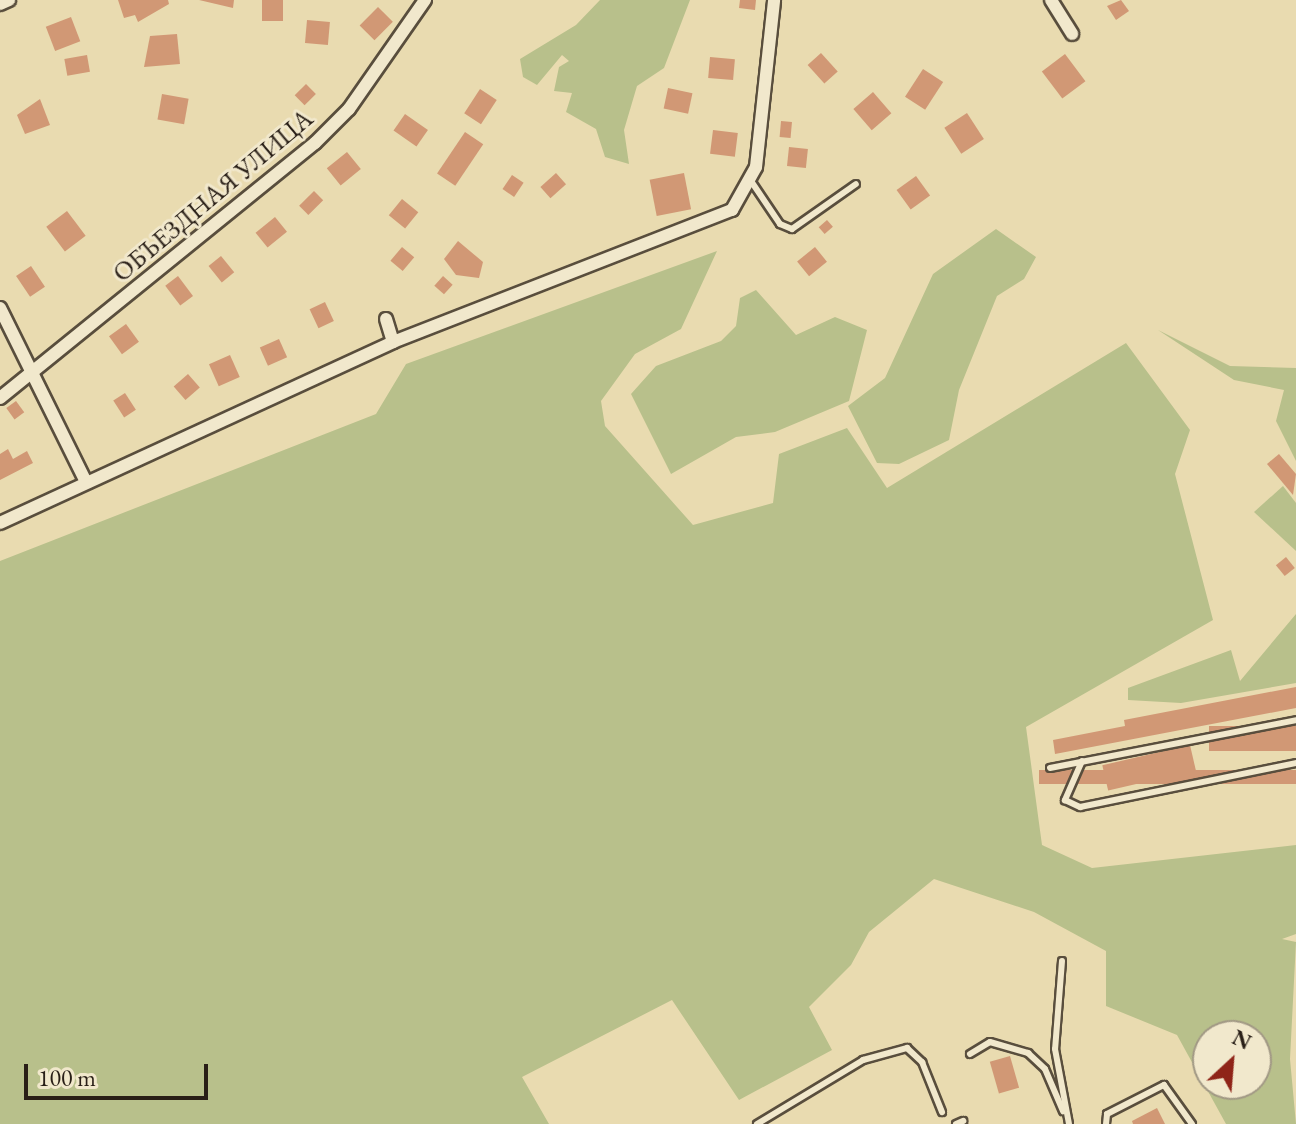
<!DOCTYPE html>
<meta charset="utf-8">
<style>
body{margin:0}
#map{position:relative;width:1296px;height:1124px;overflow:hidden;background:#e9dbb0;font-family:"EB Garamond",serif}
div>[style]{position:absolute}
.green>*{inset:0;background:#b8c08b}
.building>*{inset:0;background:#d19875;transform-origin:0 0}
.roads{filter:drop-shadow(2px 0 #594e3d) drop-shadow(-2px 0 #594e3d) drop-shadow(0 2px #594e3d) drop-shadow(0 -2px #594e3d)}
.lane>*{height:6px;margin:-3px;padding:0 3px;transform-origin:3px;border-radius:3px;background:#f1e8cc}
.street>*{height:12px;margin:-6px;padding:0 6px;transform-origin:6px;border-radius:6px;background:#f1e8cc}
span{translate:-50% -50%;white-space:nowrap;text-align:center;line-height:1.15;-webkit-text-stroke:6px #f1e8cc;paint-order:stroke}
.street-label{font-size:26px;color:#291f17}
.north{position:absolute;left:1192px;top:1020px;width:80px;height:80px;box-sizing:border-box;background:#f1e8cc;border:2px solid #a19884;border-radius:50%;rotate:26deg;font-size:22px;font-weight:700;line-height:32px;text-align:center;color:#291f17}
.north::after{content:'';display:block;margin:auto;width:28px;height:36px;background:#8f2418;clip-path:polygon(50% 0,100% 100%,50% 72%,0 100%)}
.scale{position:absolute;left:24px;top:1064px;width:184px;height:36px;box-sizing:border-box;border:4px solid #291f17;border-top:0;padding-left:10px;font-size:24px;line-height:28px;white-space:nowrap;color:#291f17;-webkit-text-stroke:6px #f1e8cc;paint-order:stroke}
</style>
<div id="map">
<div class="green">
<i style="clip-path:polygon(600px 0,690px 0,664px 68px,637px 86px,624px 130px,629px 164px,605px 157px,596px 129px,566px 112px,572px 93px,554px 91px,559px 67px,569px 61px,562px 55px,537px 85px,523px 77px,520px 59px,576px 25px)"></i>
<i style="clip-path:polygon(996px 229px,1036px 257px,1024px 279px,997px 296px,959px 390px,949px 440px,899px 464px,877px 463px,848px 406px,885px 378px,933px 274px)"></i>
<i style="clip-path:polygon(evenodd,717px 251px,681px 329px,635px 354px,601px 401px,605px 426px,693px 525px,773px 503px,779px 454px,847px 428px,887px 488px,1126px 343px,1190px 430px,1175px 474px,1213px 620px,1026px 727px,1042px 845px,1092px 868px,1296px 845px,1296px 934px,1282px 939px,1296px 942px,1290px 1059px,1296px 1124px,1226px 1124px,1177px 1035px,1106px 1006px,1106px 951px,1034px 912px,934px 879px,869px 932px,851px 965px,809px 1007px,832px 1050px,739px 1100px,672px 1000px,522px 1077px,549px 1124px,0 1124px,0 561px,376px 414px,406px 364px,717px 251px,1208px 1036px,1256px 1036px,1256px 1084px,1208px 1084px,1208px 1036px)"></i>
<i style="clip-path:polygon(756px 290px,796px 335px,835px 317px,867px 330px,849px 401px,775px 432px,736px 437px,671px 474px,631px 394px,656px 366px,721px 341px,736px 326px,740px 298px)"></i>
<i style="clip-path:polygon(1158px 330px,1230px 366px,1296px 368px,1296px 461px,1276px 421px,1284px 390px,1234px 380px)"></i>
<i style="clip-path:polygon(1283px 486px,1296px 503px,1296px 551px,1254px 512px)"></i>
<i style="clip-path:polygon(1296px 614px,1296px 683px,1181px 703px,1128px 700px,1128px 688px,1231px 650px,1240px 681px)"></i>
</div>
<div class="building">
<i style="clip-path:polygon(118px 0,168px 0,169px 4px,138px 22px,135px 15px,124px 18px)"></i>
<i style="clip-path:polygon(199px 0,234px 0,233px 8px)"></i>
<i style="left:262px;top:0;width:21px;height:21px"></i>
<i style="clip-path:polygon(740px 0,756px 0,755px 10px,739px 8px)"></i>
<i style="clip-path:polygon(1121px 0,1129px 11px,1116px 20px,1107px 6px)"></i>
<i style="left:378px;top:7px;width:21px;height:26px;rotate:45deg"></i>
<i style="left:71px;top:17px;width:26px;height:27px;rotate:69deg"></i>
<i style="left:307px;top:20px;width:23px;height:23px;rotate:5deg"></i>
<i style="clip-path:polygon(177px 34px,180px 64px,144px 67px,150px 36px)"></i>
<i style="left:821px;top:53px;width:25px;height:18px;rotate:48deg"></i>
<i style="left:1065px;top:54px;width:34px;height:29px;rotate:53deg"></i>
<i style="left:87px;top:55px;width:17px;height:23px;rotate:80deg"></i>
<i style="left:710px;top:57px;width:25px;height:21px;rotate:5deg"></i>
<i style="left:923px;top:69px;width:24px;height:33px;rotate:33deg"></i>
<i style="left:306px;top:84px;width:14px;height:16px;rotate:45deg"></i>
<i style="left:668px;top:88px;width:25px;height:21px;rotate:12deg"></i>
<i style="left:480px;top:89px;width:20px;height:29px;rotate:33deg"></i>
<i style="left:873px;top:92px;width:28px;height:26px;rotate:49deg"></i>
<i style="left:162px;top:94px;width:27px;height:26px;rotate:10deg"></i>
<i style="clip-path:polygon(40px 99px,50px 125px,25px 134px,17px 115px)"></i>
<i style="left:967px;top:113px;width:31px;height:27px;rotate:57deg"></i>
<i style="left:405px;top:114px;width:28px;height:20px;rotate:35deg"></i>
<i style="left:781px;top:121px;width:11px;height:16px;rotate:5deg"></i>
<i style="left:713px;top:130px;width:25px;height:24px;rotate:7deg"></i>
<i style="left:465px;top:132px;width:22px;height:50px;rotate:34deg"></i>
<i style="left:789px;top:147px;width:19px;height:19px;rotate:6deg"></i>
<i style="left:347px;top:152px;width:22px;height:26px;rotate:51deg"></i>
<i style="left:556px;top:173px;width:15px;height:21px;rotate:48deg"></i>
<i style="left:684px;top:173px;width:37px;height:35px;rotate:79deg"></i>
<i style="left:512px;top:175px;width:14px;height:17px;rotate:34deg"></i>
<i style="left:916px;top:176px;width:24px;height:24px;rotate:54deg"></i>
<i style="left:314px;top:191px;width:13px;height:21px;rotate:45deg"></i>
<i style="left:402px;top:199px;width:21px;height:21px;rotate:39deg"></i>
<i style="left:67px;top:211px;width:31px;height:26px;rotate:53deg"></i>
<i style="left:275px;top:217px;width:19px;height:25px;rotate:51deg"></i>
<i style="left:827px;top:220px;width:9px;height:11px;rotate:49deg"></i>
<i style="clip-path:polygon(458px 241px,483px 262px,479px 278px,456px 275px,444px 259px)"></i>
<i style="left:402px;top:247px;width:16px;height:18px;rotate:40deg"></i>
<i style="left:815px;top:247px;width:19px;height:23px;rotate:51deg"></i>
<i style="left:221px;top:256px;width:21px;height:16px;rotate:51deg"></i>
<i style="left:31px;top:266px;width:25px;height:18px;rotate:56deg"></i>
<i style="left:178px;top:276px;width:25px;height:16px;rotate:53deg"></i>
<i style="left:443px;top:276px;width:13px;height:13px;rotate:42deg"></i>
<i style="left:325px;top:302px;width:21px;height:17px;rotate:65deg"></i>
<i style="left:126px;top:324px;width:22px;height:21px;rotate:54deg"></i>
<i style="left:279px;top:339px;width:20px;height:21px;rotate:66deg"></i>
<i style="left:230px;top:355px;width:24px;height:23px;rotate:66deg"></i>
<i style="left:188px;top:374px;width:18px;height:19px;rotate:49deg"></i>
<i style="left:125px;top:393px;width:20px;height:14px;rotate:57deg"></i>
<i style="left:16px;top:401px;width:14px;height:12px;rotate:54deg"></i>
<i style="clip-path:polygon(8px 449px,13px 459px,27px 451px,33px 463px,0 480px,0 454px)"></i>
<i style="clip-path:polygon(1279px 454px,1296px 474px,1293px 495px,1267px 464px)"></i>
<i style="left:1286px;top:557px;width:14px;height:13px;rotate:51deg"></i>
<i style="clip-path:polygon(1296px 687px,1296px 708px,1055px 754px,1053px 740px,1125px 726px,1124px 720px)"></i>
<i style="left:1296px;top:726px;width:25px;height:87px;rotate:90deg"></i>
<i style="left:1190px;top:745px;width:26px;height:90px;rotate:77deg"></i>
<i style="left:1296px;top:770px;width:14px;height:257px;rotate:90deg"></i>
<i style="left:1010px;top:1056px;width:33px;height:21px;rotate:74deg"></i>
<i style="clip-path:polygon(1157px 1108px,1165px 1124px,1133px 1124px,1132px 1121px)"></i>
</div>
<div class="roads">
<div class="lane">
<i style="left:751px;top:181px;width:52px;rotate:56deg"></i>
<i style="left:780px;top:224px;width:13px;rotate:23deg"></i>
<i style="left:792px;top:229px;width:78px;rotate:-35.1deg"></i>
<i style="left:1082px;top:761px;width:43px;rotate:113.6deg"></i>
<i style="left:1065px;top:800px;width:17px;rotate:25deg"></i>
<i style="left:1080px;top:807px;width:220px;rotate:-11.5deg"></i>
<i style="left:1050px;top:768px;width:251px;rotate:-11deg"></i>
<i style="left:1062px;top:961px;width:88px;rotate:94.5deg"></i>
<i style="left:1055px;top:1049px;width:76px;rotate:79.4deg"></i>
<i style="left:970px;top:1054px;width:23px;rotate:-31deg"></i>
<i style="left:990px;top:1042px;width:40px;rotate:16deg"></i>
<i style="left:1028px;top:1053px;width:23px;rotate:43deg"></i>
<i style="left:1045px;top:1069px;width:46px;rotate:66.8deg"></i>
<i style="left:757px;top:1124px;width:124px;rotate:-31.1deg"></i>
<i style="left:863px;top:1060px;width:46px;rotate:-15.3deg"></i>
<i style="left:907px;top:1048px;width:21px;rotate:43deg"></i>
<i style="left:922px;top:1062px;width:54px;rotate:68.2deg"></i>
<i style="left:956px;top:1124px;width:8px;rotate:-23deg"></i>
<i style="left:1106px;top:1124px;width:10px;rotate:-84deg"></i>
<i style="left:1107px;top:1114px;width:64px;rotate:-27deg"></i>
<i style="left:1164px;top:1085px;width:48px;rotate:54.3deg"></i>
</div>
<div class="street">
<i style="left:1051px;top:0;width:40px;rotate:58deg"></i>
<i style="left:0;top:4px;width:10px;rotate:-24deg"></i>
<i style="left:0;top:308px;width:194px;rotate:63.7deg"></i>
<i style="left:386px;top:319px;width:24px;rotate:73deg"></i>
<i style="left:393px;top:342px;width:364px;rotate:-21.3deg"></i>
<i style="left:732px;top:210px;width:49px;rotate:-60.8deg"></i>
<i style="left:756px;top:167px;width:168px;rotate:-83.8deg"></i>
<i style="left:0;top:398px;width:405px;rotate:-39deg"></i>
<i style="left:315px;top:143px;width:48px;rotate:-45deg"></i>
<i style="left:349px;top:109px;width:133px;rotate:-55.1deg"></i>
<i style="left:0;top:523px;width:433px;rotate:-24.7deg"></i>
</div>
</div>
<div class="street-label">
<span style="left:213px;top:196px;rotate:-40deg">ОБЪЕЗДНАЯ УЛИЦА</span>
</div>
<div class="north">N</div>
<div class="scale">100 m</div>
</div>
